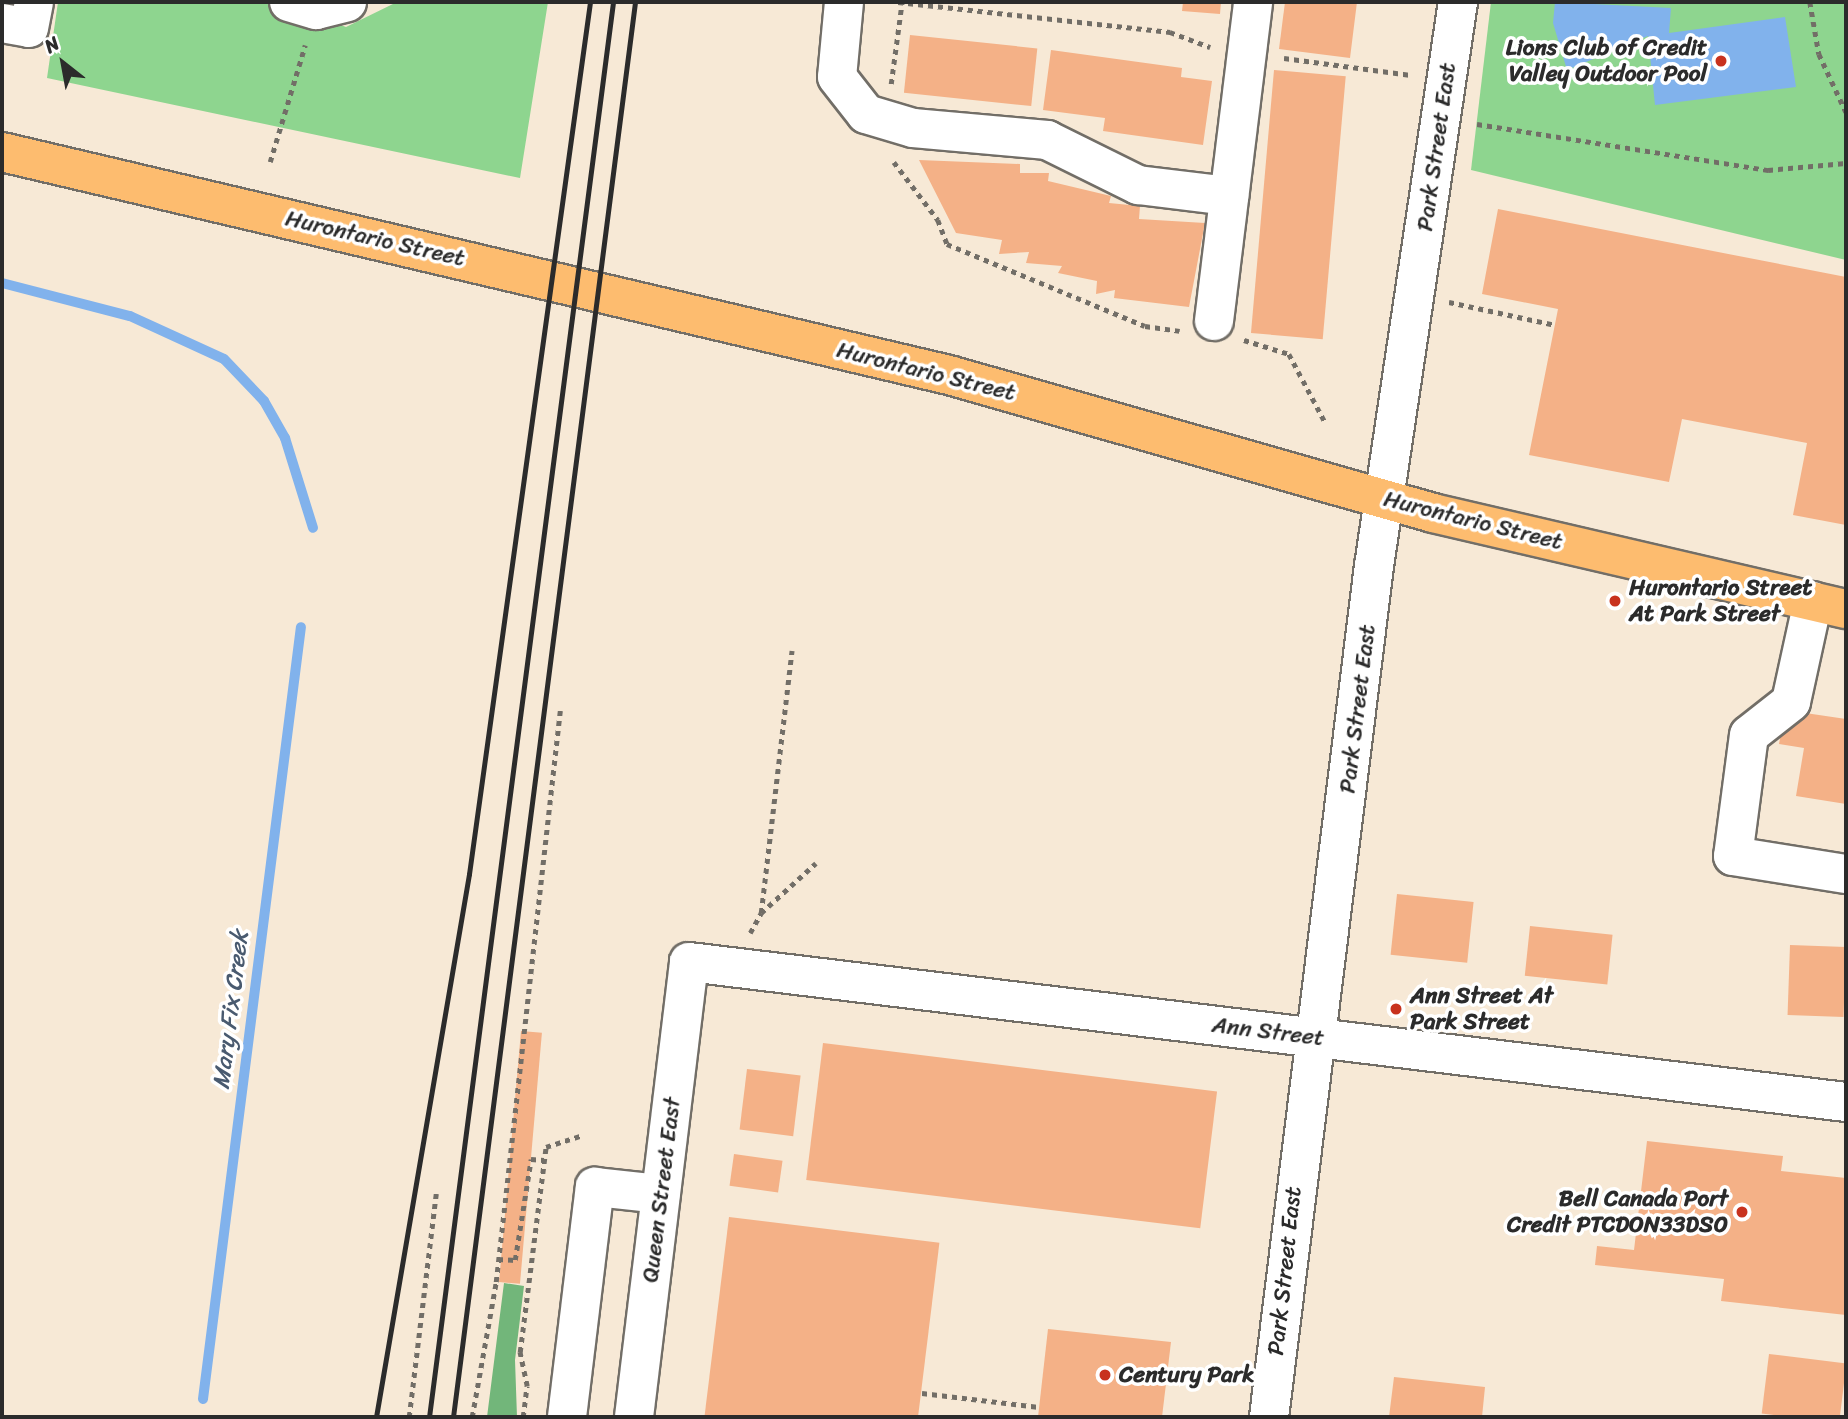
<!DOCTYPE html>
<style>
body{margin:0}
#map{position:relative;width:1848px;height:1419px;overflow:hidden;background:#f7e9d6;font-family:Sriracha,sans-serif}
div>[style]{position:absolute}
.green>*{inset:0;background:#8ed58f}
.forest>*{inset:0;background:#72b67a}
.water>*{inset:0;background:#81b2ec}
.stream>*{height:10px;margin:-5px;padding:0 5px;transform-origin:5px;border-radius:5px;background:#81b2ec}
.building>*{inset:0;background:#f4b187;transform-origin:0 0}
.path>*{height:4.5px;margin-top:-2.25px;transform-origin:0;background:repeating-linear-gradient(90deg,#726e67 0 5px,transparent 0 10px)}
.roads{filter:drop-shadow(2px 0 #726e67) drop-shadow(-2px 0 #726e67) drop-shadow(0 2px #726e67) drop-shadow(0 -2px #726e67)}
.minor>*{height:38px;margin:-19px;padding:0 19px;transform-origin:19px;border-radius:19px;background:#fff}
.major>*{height:38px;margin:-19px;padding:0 19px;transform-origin:19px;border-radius:19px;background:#fdbc6f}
.rail>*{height:5px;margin:-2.5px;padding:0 2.5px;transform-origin:2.5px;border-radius:2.5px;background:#2b2b2b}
.dots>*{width:19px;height:19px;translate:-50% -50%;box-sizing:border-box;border:4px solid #fff;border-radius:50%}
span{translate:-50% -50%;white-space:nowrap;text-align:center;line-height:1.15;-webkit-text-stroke:7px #fff;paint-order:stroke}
.poi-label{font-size:23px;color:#2b2b2b;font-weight:700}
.right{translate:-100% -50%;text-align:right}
.left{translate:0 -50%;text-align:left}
.street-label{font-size:23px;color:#2b2b2b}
.water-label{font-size:24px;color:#495a6f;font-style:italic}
.frame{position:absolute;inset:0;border:4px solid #2b2b2b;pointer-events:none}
.north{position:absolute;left:28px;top:28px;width:70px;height:70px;-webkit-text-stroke:5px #fff;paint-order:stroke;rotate:329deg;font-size:19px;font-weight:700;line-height:28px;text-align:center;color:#2b2b2b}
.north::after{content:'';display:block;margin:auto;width:24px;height:32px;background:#2b2b2b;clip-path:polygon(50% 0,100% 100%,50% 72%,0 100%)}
</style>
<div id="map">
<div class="green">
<i style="clip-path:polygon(58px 2px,280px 2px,346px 27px,397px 2px,548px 2px,520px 178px,47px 78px)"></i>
<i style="clip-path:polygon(1491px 2px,1846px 2px,1846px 260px,1471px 170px)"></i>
</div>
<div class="forest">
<i style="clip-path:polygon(504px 1283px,524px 1286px,515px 1360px,517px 1417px,487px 1417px)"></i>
</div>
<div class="water">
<i style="clip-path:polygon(1555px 2px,1671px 8px,1669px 33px,1785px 17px,1796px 87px,1655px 105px,1648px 36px,1567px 70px,1553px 23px)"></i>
</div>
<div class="stream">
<i style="left:2px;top:283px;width:132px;rotate:14.5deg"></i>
<i style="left:130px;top:316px;width:103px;rotate:24.6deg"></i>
<i style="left:224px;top:359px;width:58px;rotate:46.4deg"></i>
<i style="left:264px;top:401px;width:43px;rotate:60.4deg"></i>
<i style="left:285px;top:438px;width:94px;rotate:72.7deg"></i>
<i style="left:203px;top:1399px;width:778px;rotate:-82.77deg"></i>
</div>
<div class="building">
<i style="clip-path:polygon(1183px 2px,1221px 2px,1220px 14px,1182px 11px)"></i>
<i style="clip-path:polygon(1285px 2px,1357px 2px,1350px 58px,1279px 49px)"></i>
<i style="left:910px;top:35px;width:128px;height:58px;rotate:6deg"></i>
<i style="clip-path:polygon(1051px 50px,1182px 68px,1181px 77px,1212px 81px,1203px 145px,1103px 131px,1105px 118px,1043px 110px)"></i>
<i style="left:1274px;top:70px;width:72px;height:264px;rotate:5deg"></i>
<i style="clip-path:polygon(919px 160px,1020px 164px,1020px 173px,1049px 173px,1048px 181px,1111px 196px,1109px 203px,1140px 206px,1139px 219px,1205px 223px,1189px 307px,1114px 298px,1115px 290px,1096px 294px,1097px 281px,1058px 273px,1062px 266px,1026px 263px,1029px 252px,999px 254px,1002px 240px,956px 233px)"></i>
<i style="clip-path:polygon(1498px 209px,1846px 277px,1846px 525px,1793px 515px,1807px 443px,1682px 419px,1669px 482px,1529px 455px,1558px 309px,1482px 294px)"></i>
<i style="clip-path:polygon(1785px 710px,1846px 719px,1846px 804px,1796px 796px,1804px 748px,1779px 744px)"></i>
<i style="left:1397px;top:894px;width:77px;height:61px;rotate:6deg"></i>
<i style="left:1530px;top:926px;width:83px;height:50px;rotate:6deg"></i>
<i style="left:1790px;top:945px;width:56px;height:70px;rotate:2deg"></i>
<i style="left:521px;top:1031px;width:21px;height:252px;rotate:5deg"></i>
<i style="left:823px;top:1043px;width:397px;height:138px;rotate:7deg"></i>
<i style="left:747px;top:1069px;width:54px;height:61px;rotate:7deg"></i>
<i style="clip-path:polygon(1647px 1141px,1783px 1156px,1781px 1171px,1846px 1178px,1846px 1315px,1721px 1301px,1724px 1279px,1595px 1265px,1597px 1246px,1634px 1250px)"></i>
<i style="left:734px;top:1154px;width:49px;height:32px;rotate:8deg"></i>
<i style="left:729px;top:1217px;width:212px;height:202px;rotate:7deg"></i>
<i style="clip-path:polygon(1048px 1329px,1171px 1342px,1162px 1417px,1038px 1417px)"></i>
<i style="left:1769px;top:1354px;width:78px;height:60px;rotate:7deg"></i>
<i style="clip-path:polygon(1394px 1377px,1485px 1387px,1482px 1417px,1389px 1417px)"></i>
</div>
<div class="path">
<i style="left:898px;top:2px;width:274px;rotate:6.3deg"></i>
<i style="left:1170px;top:32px;width:43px;rotate:20.6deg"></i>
<i style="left:1810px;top:2px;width:53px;rotate:80.2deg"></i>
<i style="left:1819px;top:54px;width:64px;rotate:65deg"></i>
<i style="left:1284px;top:58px;width:128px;rotate:7.6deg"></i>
<i style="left:891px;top:84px;width:83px;rotate:-82.4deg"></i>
<i style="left:1477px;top:124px;width:295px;rotate:9deg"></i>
<i style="left:1768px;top:170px;width:78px;rotate:-5.1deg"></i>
<i style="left:270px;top:162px;width:122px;rotate:-73.3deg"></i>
<i style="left:894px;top:162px;width:73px;rotate:52.8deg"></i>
<i style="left:938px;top:220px;width:26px;rotate:69deg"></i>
<i style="left:947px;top:244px;width:214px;rotate:22.5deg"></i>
<i style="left:1145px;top:326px;width:35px;rotate:8deg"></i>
<i style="left:1449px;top:302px;width:108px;rotate:12.2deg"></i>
<i style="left:1244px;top:340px;width:47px;rotate:17.3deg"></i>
<i style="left:1289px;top:354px;width:79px;rotate:62.1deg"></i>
<i style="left:761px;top:913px;width:264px;rotate:-83.3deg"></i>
<i style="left:750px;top:933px;width:23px;rotate:-61deg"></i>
<i style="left:761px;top:913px;width:74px;rotate:-42.3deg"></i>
<i style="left:498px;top:1259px;width:17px;rotate:3deg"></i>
<i style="left:515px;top:1260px;width:102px;rotate:-81deg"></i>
<i style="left:531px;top:1159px;width:13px;rotate:4deg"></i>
<i style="left:922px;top:1393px;width:118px;rotate:6.8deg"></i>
<i style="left:409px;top:1417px;width:225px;rotate:-83.1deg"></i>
<i style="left:472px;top:1417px;width:137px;rotate:-79.9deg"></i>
<i style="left:496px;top:1282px;width:575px;rotate:-83.6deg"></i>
<i style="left:523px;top:1417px;width:31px;rotate:-83deg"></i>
<i style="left:527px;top:1386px;width:35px;rotate:-102deg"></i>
<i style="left:520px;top:1352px;width:207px;rotate:-82.8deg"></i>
<i style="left:546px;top:1147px;width:36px;rotate:-18deg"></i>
</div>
<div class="roads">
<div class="minor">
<i style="left:289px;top:2px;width:28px;rotate:17deg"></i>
<i style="left:316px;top:10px;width:32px;rotate:-14deg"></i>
<i style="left:844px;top:2px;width:75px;rotate:95.3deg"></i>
<i style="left:837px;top:77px;width:47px;rotate:51.9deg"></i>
<i style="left:866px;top:114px;width:49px;rotate:16.6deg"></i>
<i style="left:913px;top:128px;width:135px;rotate:5.1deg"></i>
<i style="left:1047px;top:140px;width:102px;rotate:26.3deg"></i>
<i style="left:1138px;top:185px;width:92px;rotate:6.9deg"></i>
<i style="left:2px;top:23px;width:27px;rotate:10deg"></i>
<i style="left:29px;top:28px;width:26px;rotate:-79deg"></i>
<i style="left:1214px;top:321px;width:321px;rotate:-83deg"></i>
<i style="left:1813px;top:601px;width:103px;rotate:102.3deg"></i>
<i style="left:1791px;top:702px;width:53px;rotate:141.8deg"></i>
<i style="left:1749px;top:735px;width:122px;rotate:97.5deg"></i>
<i style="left:1733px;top:856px;width:114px;rotate:9.1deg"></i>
<i style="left:567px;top:1417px;width:232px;rotate:-83.1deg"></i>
<i style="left:595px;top:1187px;width:66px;rotate:6.1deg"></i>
<i style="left:634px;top:1417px;width:458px;rotate:-83.1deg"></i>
<i style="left:689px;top:962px;width:1165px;rotate:6.9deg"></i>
<i style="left:1269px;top:1417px;width:857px;rotate:-82.97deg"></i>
<i style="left:1374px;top:566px;width:570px;rotate:-81.53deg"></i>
</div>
<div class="major">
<i style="left:2px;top:152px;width:973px;rotate:13.25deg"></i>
<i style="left:949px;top:375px;width:503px;rotate:15.91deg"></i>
<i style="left:1433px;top:513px;width:424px;rotate:13.1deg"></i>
</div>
</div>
<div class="rail">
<i style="left:376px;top:1417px;width:551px;rotate:-80.28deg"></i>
<i style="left:469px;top:874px;width:880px;rotate:-82.1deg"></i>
<i style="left:429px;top:1417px;width:1427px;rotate:-82.59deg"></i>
<i style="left:453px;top:1417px;width:1427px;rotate:-82.67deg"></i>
</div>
<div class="dots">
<i style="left:1721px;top:61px;background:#c8321e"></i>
<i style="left:1615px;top:601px;background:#c8321e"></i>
<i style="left:1396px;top:1009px;background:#c8321e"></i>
<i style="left:1742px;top:1212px;background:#c8321e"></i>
<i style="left:1105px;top:1375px;background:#c8321e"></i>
</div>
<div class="poi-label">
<span class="right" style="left:1707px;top:61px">Lions Club of Credit<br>Valley Outdoor Pool</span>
<span class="left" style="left:1629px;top:601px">Hurontario Street<br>At Park Street</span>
<span class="left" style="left:1410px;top:1009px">Ann Street At<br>Park Street</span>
<span class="right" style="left:1728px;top:1212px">Bell Canada Port<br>Credit PTCDON33DS0</span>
<span class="left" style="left:1119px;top:1375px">Century Park</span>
</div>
<div class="street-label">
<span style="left:1437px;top:147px;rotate:-82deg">Park Street East</span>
<span style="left:375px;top:239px;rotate:13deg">Hurontario Street</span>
<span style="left:926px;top:372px;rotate:14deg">Hurontario Street</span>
<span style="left:1473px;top:521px;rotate:14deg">Hurontario Street</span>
<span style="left:1358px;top:709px;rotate:-83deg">Park Street East</span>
<span style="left:1268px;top:1032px;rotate:7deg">Ann Street</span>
<span style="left:662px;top:1190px;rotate:-83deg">Queen Street East</span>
<span style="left:1285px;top:1271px;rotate:-84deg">Park Street East</span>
</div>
<div class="water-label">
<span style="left:231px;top:1010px;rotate:-83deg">Mary Fix Creek</span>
</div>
<div class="frame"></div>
<div class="north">N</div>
</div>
